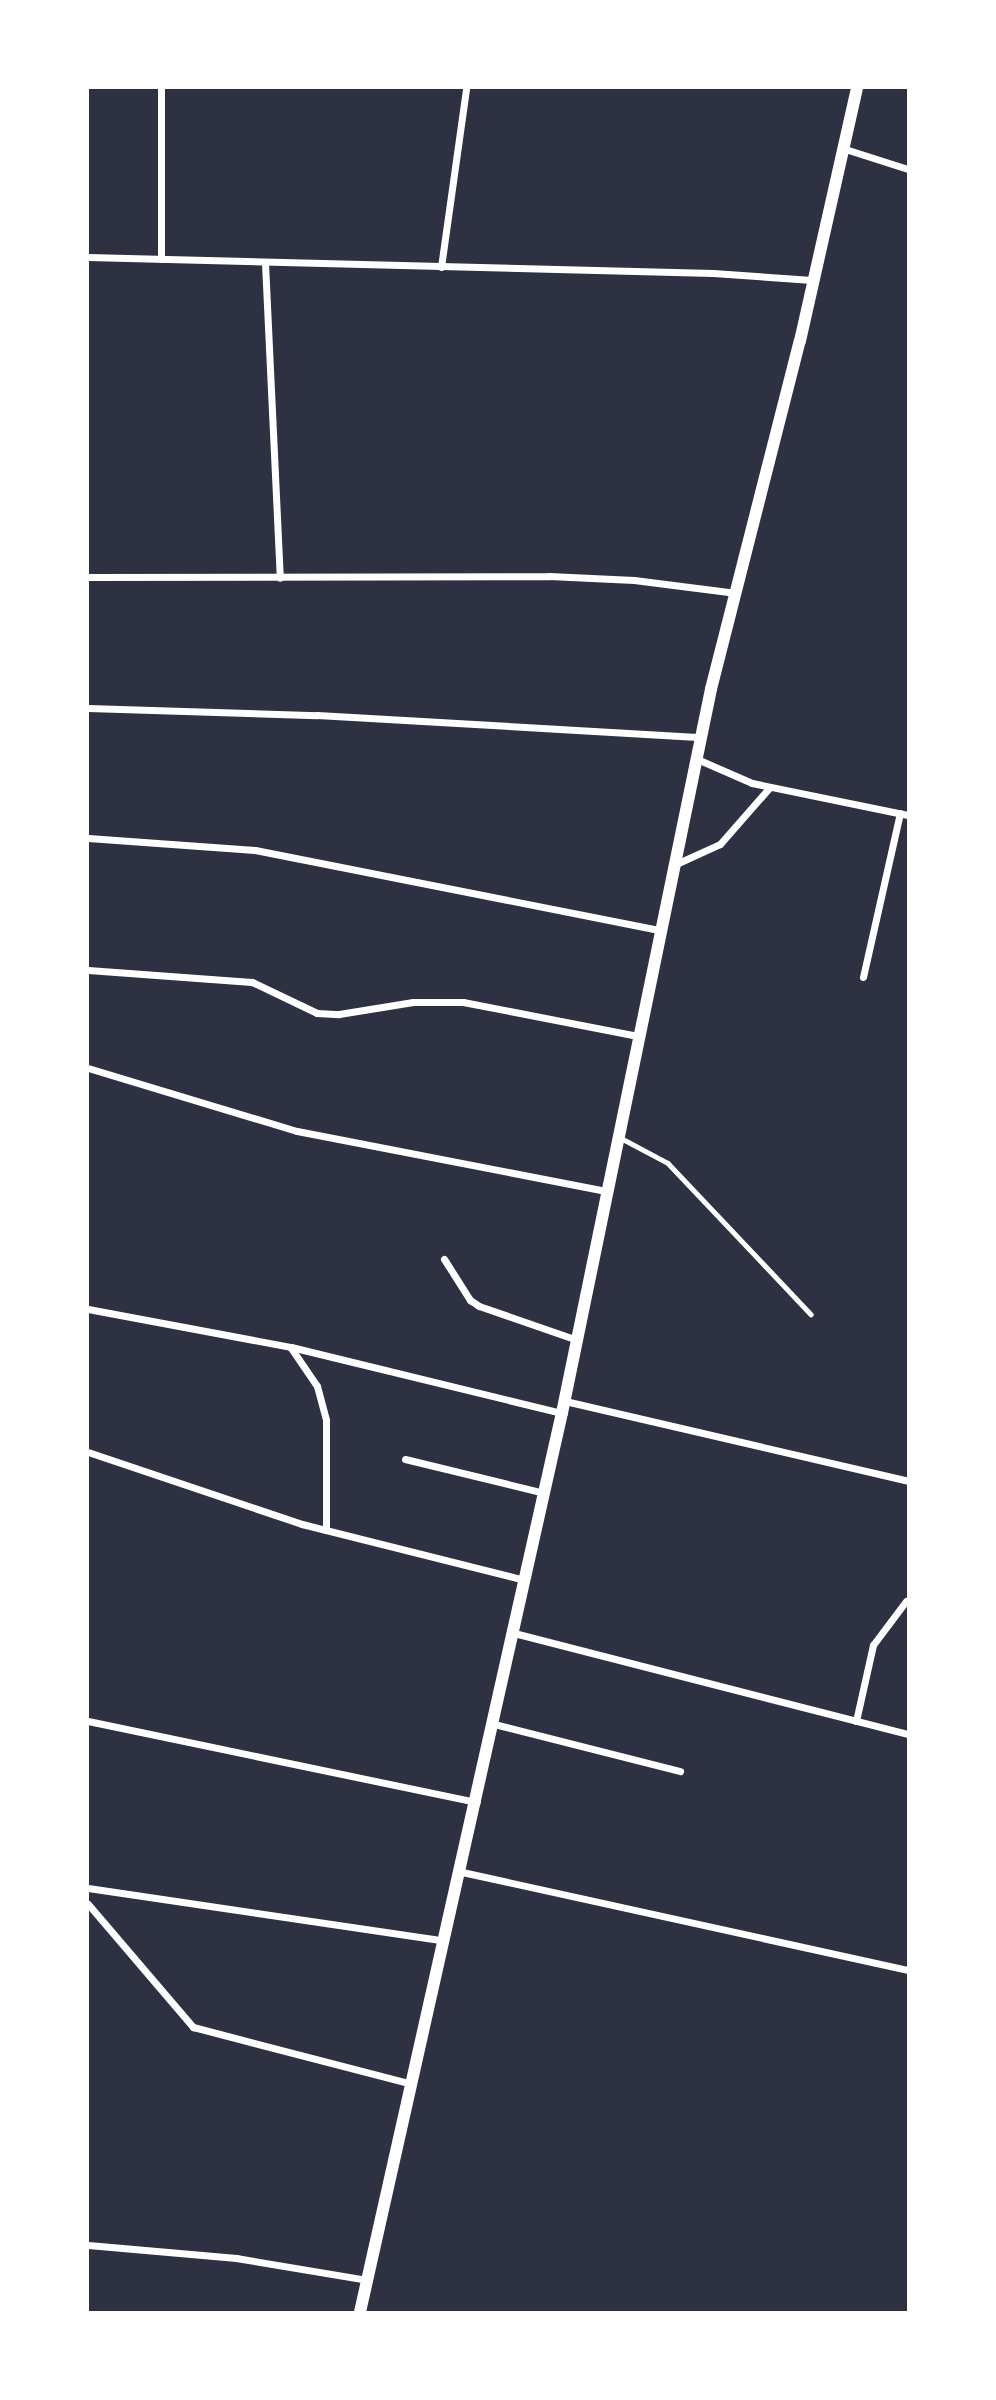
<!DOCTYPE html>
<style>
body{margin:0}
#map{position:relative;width:996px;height:2400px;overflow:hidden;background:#2d3142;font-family:Rubik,sans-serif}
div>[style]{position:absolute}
.service>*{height:4.5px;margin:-2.25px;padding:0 2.25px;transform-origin:2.25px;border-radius:2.25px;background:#fff}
.minor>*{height:7px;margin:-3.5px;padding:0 3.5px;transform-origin:3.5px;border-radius:3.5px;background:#fff}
.tertiary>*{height:12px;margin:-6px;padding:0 6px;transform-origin:6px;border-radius:6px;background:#fff}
span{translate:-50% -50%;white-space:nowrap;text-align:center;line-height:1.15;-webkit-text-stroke:7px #fff;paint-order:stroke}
.frame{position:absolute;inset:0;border:89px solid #fff;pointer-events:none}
</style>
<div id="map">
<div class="service">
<i style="left:621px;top:1138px;width:53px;rotate:28deg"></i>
<i style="left:668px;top:1163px;width:208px;rotate:46.6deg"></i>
</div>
<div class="minor">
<i style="left:161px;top:88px;width:171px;rotate:90deg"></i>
<i style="left:842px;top:148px;width:69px;rotate:17.7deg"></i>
<i style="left:88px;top:257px;width:625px;rotate:1.47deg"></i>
<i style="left:713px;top:273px;width:99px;rotate:4deg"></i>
<i style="left:265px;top:263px;width:315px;rotate:87.3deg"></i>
<i style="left:441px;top:267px;width:181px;rotate:-82deg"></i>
<i style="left:88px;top:577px;width:461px;rotate:-0.1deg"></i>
<i style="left:549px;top:576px;width:85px;rotate:2.7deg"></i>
<i style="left:634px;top:580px;width:103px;rotate:7.3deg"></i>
<i style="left:88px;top:708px;width:229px;rotate:1.8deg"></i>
<i style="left:317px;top:715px;width:385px;rotate:3.3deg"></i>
<i style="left:697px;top:759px;width:60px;rotate:23.6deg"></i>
<i style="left:752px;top:783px;width:159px;rotate:11.6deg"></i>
<i style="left:88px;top:838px;width:167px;rotate:4.1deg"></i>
<i style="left:255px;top:850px;width:413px;rotate:11.2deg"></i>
<i style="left:676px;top:864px;width:48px;rotate:-24.4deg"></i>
<i style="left:720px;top:844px;width:74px;rotate:-48.8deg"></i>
<i style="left:88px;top:970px;width:164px;rotate:4.2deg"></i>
<i style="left:252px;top:982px;width:72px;rotate:25.5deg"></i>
<i style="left:317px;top:1013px;width:22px;rotate:3deg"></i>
<i style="left:339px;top:1014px;width:75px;rotate:-9.2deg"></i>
<i style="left:413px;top:1002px;width:50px"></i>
<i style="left:463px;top:1002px;width:178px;rotate:11deg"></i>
<i style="left:863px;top:977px;width:168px;rotate:-77.3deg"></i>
<i style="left:88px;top:1068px;width:218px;rotate:16.8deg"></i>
<i style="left:297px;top:1131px;width:316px;rotate:11deg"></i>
<i style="left:444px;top:1259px;width:49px;rotate:57.6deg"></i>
<i style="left:470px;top:1300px;width:11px;rotate:34deg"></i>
<i style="left:479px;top:1306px;width:104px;rotate:19.1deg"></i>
<i style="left:88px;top:1309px;width:207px;rotate:10.6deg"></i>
<i style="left:291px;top:1347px;width:279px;rotate:13.7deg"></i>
<i style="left:291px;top:1348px;width:46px;rotate:55.6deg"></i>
<i style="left:317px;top:1386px;width:35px;rotate:75deg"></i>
<i style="left:326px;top:1420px;width:110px;rotate:90deg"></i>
<i style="left:565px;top:1401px;width:352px;rotate:13.1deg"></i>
<i style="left:88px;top:1452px;width:226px;rotate:18.6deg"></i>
<i style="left:302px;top:1524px;width:230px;rotate:14.1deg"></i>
<i style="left:405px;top:1459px;width:144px;rotate:13.7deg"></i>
<i style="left:514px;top:1633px;width:407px;rotate:14.4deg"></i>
<i style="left:88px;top:1721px;width:397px;rotate:11.8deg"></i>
<i style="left:856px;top:1721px;width:78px;rotate:-77.4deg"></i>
<i style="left:873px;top:1645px;width:55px;rotate:-53.1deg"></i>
<i style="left:494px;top:1724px;width:192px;rotate:14.2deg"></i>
<i style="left:462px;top:1872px;width:457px;rotate:12.4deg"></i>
<i style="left:88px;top:1888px;width:361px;rotate:8.4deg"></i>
<i style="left:88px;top:1904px;width:162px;rotate:49.5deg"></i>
<i style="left:193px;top:2027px;width:226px;rotate:14.6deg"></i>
<i style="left:88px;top:2245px;width:149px;rotate:5deg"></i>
<i style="left:236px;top:2258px;width:134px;rotate:9.5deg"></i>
</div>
<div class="tertiary">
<i style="left:360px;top:2312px;width:921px;rotate:-77.34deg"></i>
<i style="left:562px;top:1413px;width:739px;rotate:-78.37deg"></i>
<i style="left:711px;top:689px;width:359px;rotate:-75.7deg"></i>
<i style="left:800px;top:341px;width:259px;rotate:-77.3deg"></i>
</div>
<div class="frame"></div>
</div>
